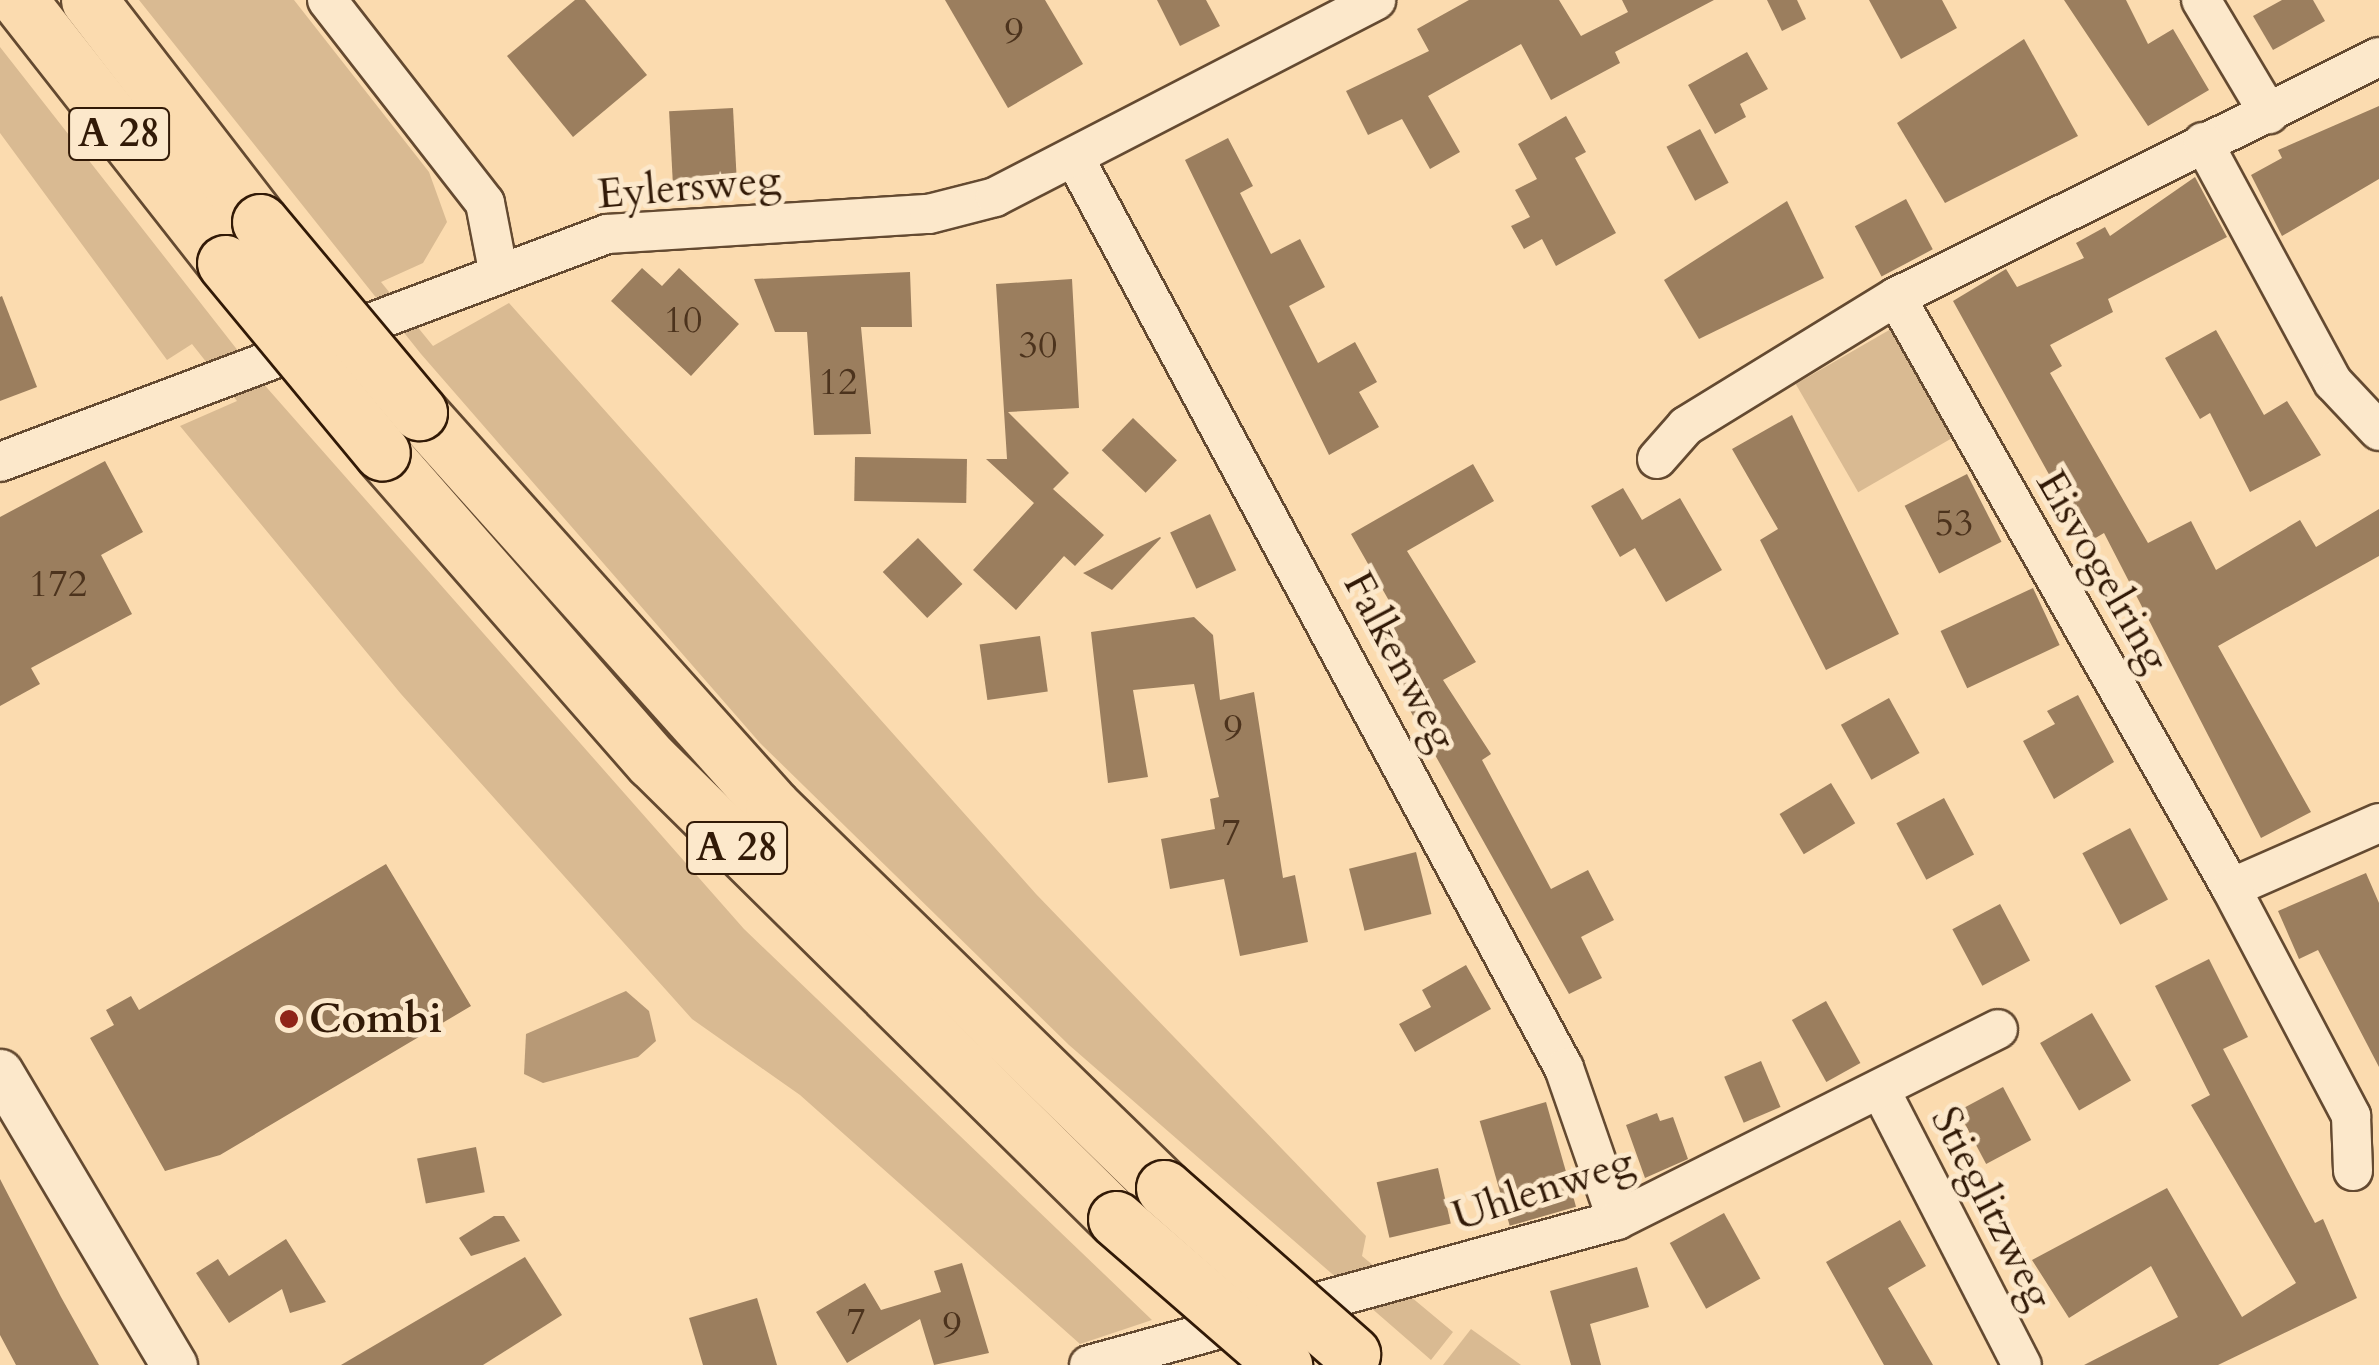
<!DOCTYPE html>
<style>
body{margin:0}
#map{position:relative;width:2379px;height:1365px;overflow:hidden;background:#fbdbaf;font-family:Cardo,serif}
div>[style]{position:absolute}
.green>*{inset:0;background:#d9ba92;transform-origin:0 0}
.water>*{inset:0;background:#b79976}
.building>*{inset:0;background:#9b7e5e;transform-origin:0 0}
.roads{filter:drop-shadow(2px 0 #644a31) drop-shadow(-2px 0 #644a31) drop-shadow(0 2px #644a31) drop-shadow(0 -2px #644a31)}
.minor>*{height:38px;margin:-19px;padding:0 19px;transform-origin:19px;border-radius:19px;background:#fce8cb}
.tertiary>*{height:45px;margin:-22.5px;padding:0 22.5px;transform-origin:22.5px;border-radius:22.5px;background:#fce8cb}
.motorway>*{height:55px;margin:-27.5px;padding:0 27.5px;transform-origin:27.5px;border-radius:27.5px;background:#fbdbaf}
.bridges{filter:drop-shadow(2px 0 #321a07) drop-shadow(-2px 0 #321a07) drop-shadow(0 2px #321a07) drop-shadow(0 -2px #321a07)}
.motorway-bridge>*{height:55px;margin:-27.5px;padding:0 27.5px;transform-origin:27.5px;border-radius:27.5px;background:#fbdbaf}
.dots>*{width:28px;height:28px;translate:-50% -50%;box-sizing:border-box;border:5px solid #fce8cb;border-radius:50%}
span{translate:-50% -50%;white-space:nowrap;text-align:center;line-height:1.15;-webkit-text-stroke:10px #fce8cb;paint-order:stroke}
.number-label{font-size:38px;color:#4c331d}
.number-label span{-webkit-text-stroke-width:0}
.shield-label span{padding:2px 8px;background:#fce8cb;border:2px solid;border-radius:8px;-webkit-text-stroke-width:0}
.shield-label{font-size:40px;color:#321a07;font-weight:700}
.street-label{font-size:42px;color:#321a07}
.poi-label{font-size:42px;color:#321a07;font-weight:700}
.left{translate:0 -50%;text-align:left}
</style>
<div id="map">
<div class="green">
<i style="clip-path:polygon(139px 0,294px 0,429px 172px,447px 222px,423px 263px,381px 282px,433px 346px,509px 303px,1036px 894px,1366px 1236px,1362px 1256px,1453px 1332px,1431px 1360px,1069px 1045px,760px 743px,421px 354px)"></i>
<i style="clip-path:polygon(0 47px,268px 389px,744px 929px,1152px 1320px,1080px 1344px,800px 1095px,692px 1019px,401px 694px,180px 426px,237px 401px,192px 344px,167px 360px,0 133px)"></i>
<i style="left:1891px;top:329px;width:125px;height:110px;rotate:60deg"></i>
<i style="clip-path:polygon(1471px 1329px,1521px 1365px,1443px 1365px)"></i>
</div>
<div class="water">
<i style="clip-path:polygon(626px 991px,649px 1011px,656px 1041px,638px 1057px,543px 1083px,524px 1074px,526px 1034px)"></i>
</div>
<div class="building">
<i style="clip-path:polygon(575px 0,585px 0,647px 75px,573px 137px,507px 56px)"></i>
<i style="clip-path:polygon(945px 0,1045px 0,1083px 64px,1008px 108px)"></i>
<i style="clip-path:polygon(1157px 0,1206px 0,1220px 26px,1180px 46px)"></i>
<i style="clip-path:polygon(1469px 0,1559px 0,1581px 36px,1628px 12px,1622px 0,1714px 0,1615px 52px,1620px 63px,1551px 100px,1521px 44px,1428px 96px,1460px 152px,1430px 169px,1402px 119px,1368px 135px,1346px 91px,1429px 51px,1417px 29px)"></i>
<i style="clip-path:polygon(1767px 0,1797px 0,1806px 19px,1782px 31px)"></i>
<i style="clip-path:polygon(1869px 0,1942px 0,1957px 28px,1901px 59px)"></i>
<i style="clip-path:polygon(2064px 0,2126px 0,2148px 44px,2173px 29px,2209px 90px,2148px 126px)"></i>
<i style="clip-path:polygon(2282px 0,2313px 0,2325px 21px,2273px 50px,2253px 16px)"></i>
<i style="clip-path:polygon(2024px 39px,2078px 136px,1945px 203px,1897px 123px)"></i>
<i style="clip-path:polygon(1747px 52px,1768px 89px,1740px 104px,1746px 117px,1715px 134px,1688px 85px)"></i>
<i style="clip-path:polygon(2379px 106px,2379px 179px,2282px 236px,2251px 175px,2282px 158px,2278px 150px)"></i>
<i style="left:733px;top:108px;width:77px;height:64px;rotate:87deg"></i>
<i style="clip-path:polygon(1566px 116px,1586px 152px,1575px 158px,1616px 233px,1556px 266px,1542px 239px,1524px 249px,1511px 226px,1530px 217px,1515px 190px,1537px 179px,1518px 144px)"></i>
<i style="left:1700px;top:129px;width:61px;height:38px;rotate:62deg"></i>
<i style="clip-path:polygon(1228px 138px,1253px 186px,1240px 193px,1271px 254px,1300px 239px,1325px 287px,1289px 306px,1318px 363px,1355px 342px,1377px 382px,1359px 392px,1379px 427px,1329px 455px,1185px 160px)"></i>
<i style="clip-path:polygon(2195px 177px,2227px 237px,2108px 299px,2113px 312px,2050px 345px,2062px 366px,2050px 373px,2148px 543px,2191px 521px,2216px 570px,2300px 520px,2316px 547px,2379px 509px,2379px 556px,2218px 646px,2311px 812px,2261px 838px,2104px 533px,2087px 543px,1953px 301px,2006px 269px,2017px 287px,2084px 258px,2076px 243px,2105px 227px,2110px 236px)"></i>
<i style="left:1906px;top:199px;width:57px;height:58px;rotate:62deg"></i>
<i style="clip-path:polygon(1787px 201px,1824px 278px,1699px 339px,1664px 280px)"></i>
<i style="clip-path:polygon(642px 268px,662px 286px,679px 268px,739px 324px,691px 376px,611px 301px)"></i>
<i style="clip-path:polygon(910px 272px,912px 327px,861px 327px,871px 434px,814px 435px,807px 332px,775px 332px,754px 279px)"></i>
<i style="clip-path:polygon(1072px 279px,1079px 408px,1008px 412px,1069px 473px,1053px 489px,1104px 535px,1075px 566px,1064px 556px,1016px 610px,973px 570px,1034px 503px,986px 459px,1007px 459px,996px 284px)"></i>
<i style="clip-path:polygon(2px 296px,37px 387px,0 401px,0 297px)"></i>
<i style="clip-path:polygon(2216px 330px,2264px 415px,2287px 401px,2321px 455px,2250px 492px,2210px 413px,2200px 419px,2165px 358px)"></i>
<i style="clip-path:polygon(1792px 415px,1899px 634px,1826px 670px,1760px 540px,1778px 529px,1732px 449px)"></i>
<i style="left:1133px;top:418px;width:61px;height:45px;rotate:44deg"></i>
<i style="left:855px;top:457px;width:112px;height:44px;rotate:1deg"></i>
<i style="clip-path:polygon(105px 461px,143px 532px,101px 555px,132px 614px,31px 668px,40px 684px,0 706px,0 517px)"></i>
<i style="clip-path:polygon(1473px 464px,1494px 501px,1407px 551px,1476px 662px,1443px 680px,1491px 754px,1482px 760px,1551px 889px,1588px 870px,1614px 920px,1581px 937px,1602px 978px,1569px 994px,1365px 630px,1396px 613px,1351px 534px)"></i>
<i style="left:1967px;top:474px;width:76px;height:70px;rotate:63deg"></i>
<i style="clip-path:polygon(1623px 488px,1642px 520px,1680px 498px,1722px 570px,1666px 602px,1635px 548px,1620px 557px,1591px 506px)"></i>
<i style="left:1210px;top:514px;width:62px;height:44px;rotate:65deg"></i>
<i style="left:918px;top:538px;width:64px;height:49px;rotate:46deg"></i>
<i style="clip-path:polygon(1161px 538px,1112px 590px,1083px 573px,1160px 537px)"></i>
<i style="left:2033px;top:588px;width:63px;height:102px;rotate:65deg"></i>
<i style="clip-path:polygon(1194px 617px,1213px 635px,1220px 700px,1254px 692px,1283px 878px,1295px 875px,1308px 942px,1240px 956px,1224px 879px,1170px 889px,1161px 839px,1215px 829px,1210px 799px,1219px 797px,1194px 684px,1133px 690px,1148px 777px,1108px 783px,1091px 632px)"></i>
<i style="left:1040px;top:636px;width:56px;height:61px;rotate:82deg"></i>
<i style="clip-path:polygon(2078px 695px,2114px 762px,2054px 799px,2023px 741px,2055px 724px,2047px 711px)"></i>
<i style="left:1889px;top:698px;width:63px;height:55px;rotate:61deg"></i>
<i style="left:1831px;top:783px;width:47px;height:60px;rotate:59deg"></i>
<i style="left:1944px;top:798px;width:64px;height:54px;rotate:62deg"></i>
<i style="left:2130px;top:828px;width:81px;height:54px;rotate:62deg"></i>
<i style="left:1416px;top:852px;width:64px;height:69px;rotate:76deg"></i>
<i style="clip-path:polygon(386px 864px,471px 1006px,220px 1155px,165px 1171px,90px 1038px,114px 1025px,106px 1010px,131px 996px,139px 1010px)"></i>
<i style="clip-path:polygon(2366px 873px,2379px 903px,2379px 1067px,2318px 950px,2299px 959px,2278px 911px)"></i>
<i style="left:2000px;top:904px;width:64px;height:54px;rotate:62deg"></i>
<i style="clip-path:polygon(2209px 959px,2248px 1037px,2223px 1049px,2315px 1223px,2323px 1219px,2357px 1298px,2218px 1365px,2084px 1365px,2178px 1317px,2151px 1266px,2069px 1318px,2032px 1260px,2167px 1188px,2242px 1317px,2296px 1283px,2191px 1105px,2210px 1095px,2155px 986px)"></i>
<i style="clip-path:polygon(1466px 965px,1491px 1009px,1415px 1052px,1399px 1024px,1431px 1007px,1422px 990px)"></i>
<i style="left:1826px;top:1001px;width:71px;height:39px;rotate:61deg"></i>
<i style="left:2092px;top:1013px;width:78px;height:60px;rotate:60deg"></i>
<i style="left:1761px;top:1061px;width:50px;height:40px;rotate:67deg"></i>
<i style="left:2003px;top:1087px;width:60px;height:51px;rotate:62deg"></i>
<i style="left:1546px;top:1102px;width:109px;height:69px;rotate:74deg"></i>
<i style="clip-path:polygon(1657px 1113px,1660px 1121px,1673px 1117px,1688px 1159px,1645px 1178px,1626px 1125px)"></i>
<i style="left:476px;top:1147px;width:46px;height:60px;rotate:79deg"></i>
<i style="left:1438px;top:1168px;width:57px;height:63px;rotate:77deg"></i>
<i style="clip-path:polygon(0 1179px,61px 1297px,99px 1365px,16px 1365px,0 1335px)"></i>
<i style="left:1724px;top:1213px;width:75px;height:62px;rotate:61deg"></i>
<i style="clip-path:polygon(494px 1216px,504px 1216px,520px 1241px,471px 1256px,459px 1238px)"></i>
<i style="clip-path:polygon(1900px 1220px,1926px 1266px,1888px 1288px,1933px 1365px,1884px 1365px,1826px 1262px)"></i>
<i style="clip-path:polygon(286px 1239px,326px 1302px,290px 1313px,282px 1289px,229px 1323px,196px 1273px,218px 1259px,229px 1276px)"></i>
<i style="clip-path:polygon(525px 1257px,562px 1315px,483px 1365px,341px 1365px)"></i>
<i style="clip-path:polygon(962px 1263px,989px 1353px,934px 1365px,920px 1319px,847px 1363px,816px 1312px,865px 1283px,881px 1310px,941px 1292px,934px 1271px)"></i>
<i style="clip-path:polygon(1637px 1267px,1649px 1307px,1590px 1324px,1601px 1365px,1571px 1365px,1550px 1291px)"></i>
<i style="clip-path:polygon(757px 1298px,777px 1365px,703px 1365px,689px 1318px)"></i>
</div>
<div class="roads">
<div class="minor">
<i style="left:327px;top:0;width:257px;rotate:52.1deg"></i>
<i style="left:485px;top:203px;width:68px;rotate:79deg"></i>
<i style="left:2201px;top:0;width:133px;rotate:59.2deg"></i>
<i style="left:2379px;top:57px;width:539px;rotate:153.58deg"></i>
<i style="left:1896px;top:297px;width:679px;rotate:60.45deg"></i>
<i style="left:2231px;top:888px;width:162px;rotate:-23.7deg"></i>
<i style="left:2203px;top:142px;width:273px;rotate:61.6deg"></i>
<i style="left:2333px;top:382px;width:67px;rotate:46.8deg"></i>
<i style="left:1074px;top:157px;width:1034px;rotate:61.73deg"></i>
<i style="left:1564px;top:1068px;width:161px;rotate:70.8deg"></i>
<i style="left:1657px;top:459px;width:44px;rotate:-48.7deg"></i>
<i style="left:1686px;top:426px;width:246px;rotate:-31.6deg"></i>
<i style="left:0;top:462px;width:648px;rotate:-20.59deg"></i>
<i style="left:607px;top:234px;width:323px;rotate:-3.6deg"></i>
<i style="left:929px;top:214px;width:68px;rotate:-14.4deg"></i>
<i style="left:995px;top:197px;width:429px;rotate:-27.3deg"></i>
<i style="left:2231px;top:888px;width:258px;rotate:62.2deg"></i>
<i style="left:2351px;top:1116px;width:55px;rotate:87.9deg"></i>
<i style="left:1881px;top:1091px;width:308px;rotate:62.8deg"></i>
<i style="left:1089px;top:1365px;width:548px;rotate:-15.36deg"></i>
<i style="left:1617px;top:1220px;width:426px;rotate:-26.6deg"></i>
</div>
<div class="tertiary">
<i style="left:0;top:1072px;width:341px;rotate:59.3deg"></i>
</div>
<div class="motorway">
<i style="left:19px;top:0;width:334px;rotate:51.9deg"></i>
<i style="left:89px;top:0;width:280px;rotate:52.4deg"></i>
<i style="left:419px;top:412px;width:530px;rotate:48.13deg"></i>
<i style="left:773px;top:807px;width:546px;rotate:44.26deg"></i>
<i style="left:382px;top:453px;width:410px;rotate:48.8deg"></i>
<i style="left:652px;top:761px;width:652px;rotate:44.63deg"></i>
</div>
</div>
<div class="bridges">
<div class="motorway-bridge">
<i style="left:260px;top:222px;width:248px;rotate:50.1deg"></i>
<i style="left:225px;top:263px;width:246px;rotate:50.4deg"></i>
<i style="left:1164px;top:1188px;width:251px;rotate:41.4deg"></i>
<i style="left:1116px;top:1219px;width:223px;rotate:41deg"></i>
</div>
</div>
<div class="dots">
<i style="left:289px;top:1019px;background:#8f2418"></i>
</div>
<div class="number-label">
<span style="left:1014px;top:32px">9</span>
<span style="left:683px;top:321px">10</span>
<span style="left:1038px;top:346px">30</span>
<span style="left:838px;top:383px">12</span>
<span style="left:1954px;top:524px">53</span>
<span style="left:58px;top:585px">172</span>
<span style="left:1233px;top:729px">9</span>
<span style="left:1231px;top:834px">7</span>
<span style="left:856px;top:1323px">7</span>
<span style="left:952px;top:1326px">9</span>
</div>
<div class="shield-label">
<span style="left:119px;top:134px">A 28</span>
<span style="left:737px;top:848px">A 28</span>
</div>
<div class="street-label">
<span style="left:689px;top:187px;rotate:-5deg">Eylersweg</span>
<span style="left:2103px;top:571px;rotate:60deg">Eisvogelring</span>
<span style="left:1400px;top:661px;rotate:62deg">Falkenweg</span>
<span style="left:1543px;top:1189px;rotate:-18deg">Uhlenweg</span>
<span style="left:1992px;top:1208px;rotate:63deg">Stieglitzweg</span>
</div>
<div class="poi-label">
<span class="left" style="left:309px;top:1019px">Combi</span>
</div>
</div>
